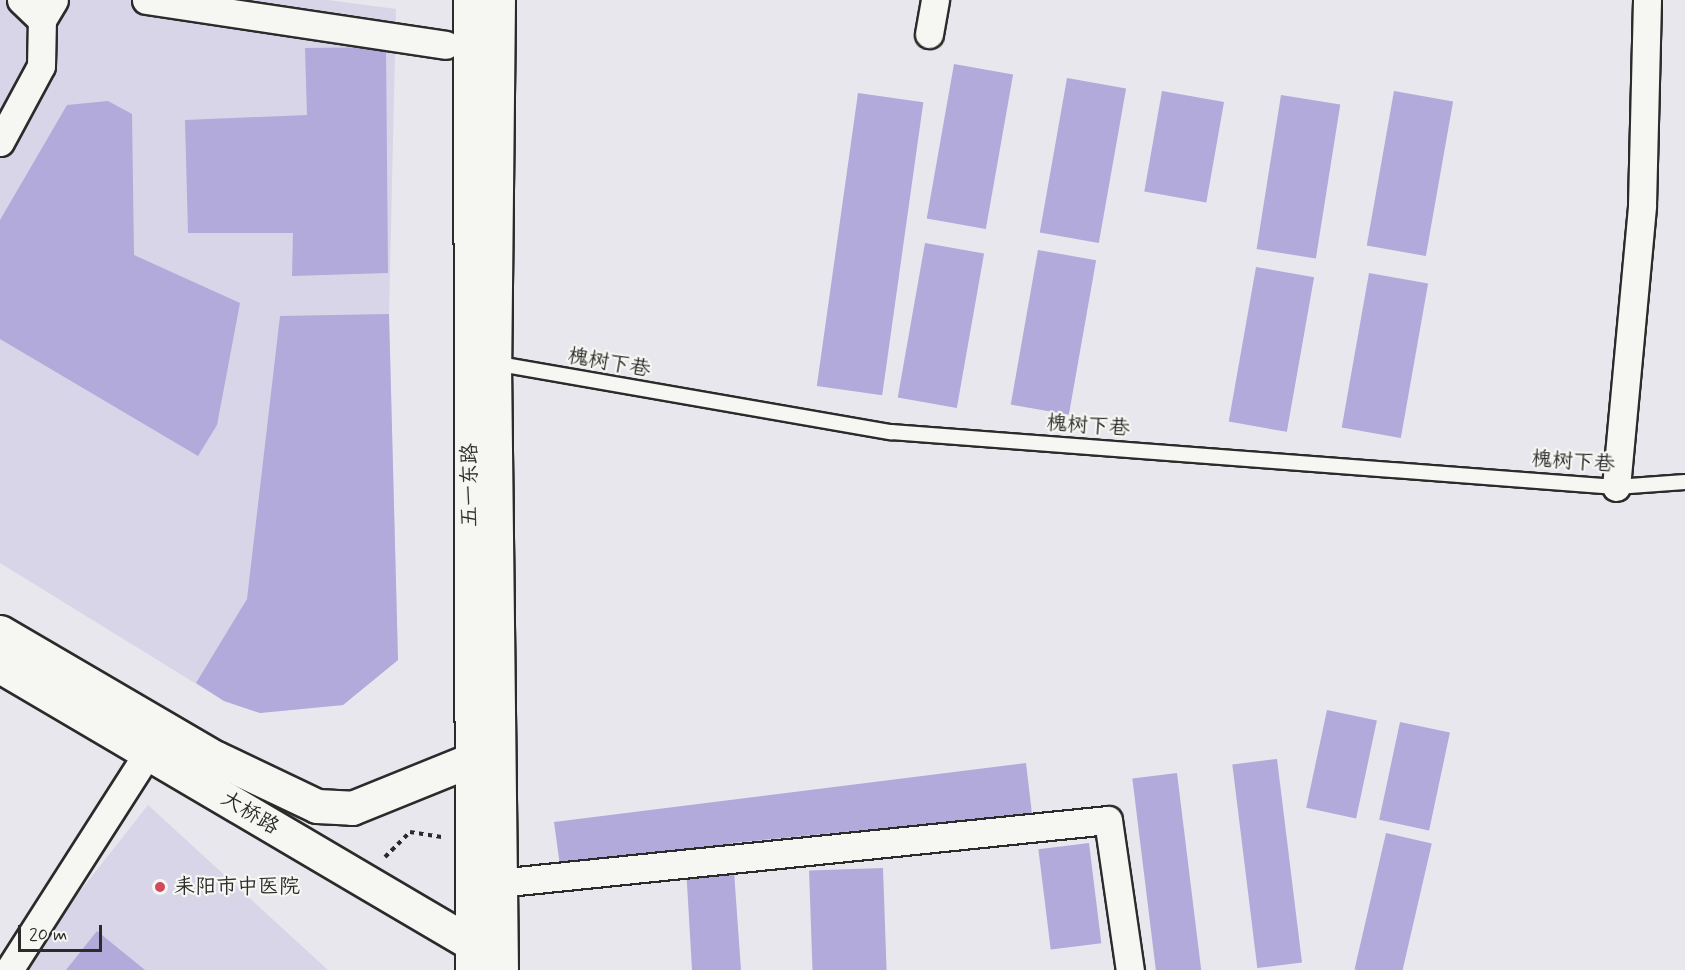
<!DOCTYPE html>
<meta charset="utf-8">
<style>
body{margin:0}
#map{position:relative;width:1685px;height:970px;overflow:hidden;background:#e8e7ed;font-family:Mynerve,"LXGW WenKai TC",sans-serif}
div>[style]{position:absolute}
.built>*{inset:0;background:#d8d5e8}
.building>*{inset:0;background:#b1aadb;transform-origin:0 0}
.path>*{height:4px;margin-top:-2px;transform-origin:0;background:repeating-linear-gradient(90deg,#2b2b2b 0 4.5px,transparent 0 9px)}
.roads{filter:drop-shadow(2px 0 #2b2b2b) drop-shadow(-2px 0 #2b2b2b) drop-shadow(0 2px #2b2b2b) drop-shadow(0 -2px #2b2b2b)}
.lane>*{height:14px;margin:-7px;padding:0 7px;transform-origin:7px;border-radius:7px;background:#f6f6f2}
.street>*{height:27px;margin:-13.5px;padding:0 13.5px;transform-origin:13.5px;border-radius:13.5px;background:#f6f6f2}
.secondary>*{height:33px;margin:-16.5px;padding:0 16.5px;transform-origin:16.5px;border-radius:16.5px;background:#f6f6f2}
.dots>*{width:16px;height:16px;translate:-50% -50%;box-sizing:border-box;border:3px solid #f6f6f2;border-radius:50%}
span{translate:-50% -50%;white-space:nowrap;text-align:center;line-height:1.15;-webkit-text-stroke:4.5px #f6f6f2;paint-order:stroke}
.street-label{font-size:21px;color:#2b2b2b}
.poi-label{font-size:21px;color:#2b2b2b}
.left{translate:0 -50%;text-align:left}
.scale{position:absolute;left:18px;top:925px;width:84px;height:27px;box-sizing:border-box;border:3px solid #2b2b2b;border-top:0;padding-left:8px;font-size:18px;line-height:21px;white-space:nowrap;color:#2b2b2b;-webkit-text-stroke:4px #f6f6f2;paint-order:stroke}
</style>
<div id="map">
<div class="built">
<i style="clip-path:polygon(0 0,328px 0,396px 9px,389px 314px,398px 660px,343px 705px,260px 713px,224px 701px,0 563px)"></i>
<i style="clip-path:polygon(148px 805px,328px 970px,18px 970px)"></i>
</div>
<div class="building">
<i style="clip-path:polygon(386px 47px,388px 273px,292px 276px,293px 233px,188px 233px,185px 120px,307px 115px,305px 48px)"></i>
<i style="left:954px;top:64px;width:60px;height:157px;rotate:10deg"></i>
<i style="left:1067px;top:78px;width:60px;height:157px;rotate:10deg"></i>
<i style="left:1162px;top:91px;width:63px;height:102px;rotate:10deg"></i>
<i style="left:1394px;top:91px;width:60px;height:157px;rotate:10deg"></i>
<i style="left:858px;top:93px;width:66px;height:296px;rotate:8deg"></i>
<i style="left:1281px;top:95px;width:60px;height:156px;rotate:9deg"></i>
<i style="clip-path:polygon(108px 101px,132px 114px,134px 255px,240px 303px,217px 425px,198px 456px,0 339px,0 220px,67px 105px)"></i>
<i style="left:925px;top:243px;width:60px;height:157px;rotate:10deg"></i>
<i style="left:1038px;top:250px;width:59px;height:157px;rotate:10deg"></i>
<i style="left:1256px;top:267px;width:59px;height:157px;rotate:10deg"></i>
<i style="left:1369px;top:273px;width:60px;height:157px;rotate:10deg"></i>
<i style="clip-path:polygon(389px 314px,398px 660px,343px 705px,260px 713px,224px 701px,196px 683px,247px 599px,280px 316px)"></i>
<i style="left:1327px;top:710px;width:51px;height:100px;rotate:12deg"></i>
<i style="left:1400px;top:722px;width:51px;height:100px;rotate:12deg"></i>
<i style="left:1277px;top:759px;width:205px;height:45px;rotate:83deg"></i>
<i style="clip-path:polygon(1026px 763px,1032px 814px,732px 843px,741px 970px,692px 970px,685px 849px,560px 866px,554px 822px)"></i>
<i style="left:1177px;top:773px;width:199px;height:45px;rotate:83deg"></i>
<i style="left:1386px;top:833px;width:47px;height:140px;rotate:13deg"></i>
<i style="left:1089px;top:843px;width:101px;height:51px;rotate:83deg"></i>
<i style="left:883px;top:868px;width:102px;height:74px;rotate:88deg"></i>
<i style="clip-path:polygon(97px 931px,145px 970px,66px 970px)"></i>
</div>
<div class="path">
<i style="left:410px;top:832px;width:32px;rotate:9deg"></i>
<i style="left:385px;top:857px;width:35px;rotate:-45deg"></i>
</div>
<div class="roads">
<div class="lane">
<i style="left:494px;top:363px;width:403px;rotate:9.9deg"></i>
<i style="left:891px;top:432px;width:727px;rotate:4.34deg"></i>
<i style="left:1616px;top:487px;width:69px;rotate:-4.1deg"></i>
</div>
<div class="street">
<i style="left:21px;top:0;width:29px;rotate:44deg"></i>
<i style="left:146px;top:0;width:303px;rotate:8.5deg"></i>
<i style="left:929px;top:34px;width:35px;rotate:-80deg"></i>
<i style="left:0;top:142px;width:86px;rotate:-61.7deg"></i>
<i style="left:41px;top:66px;width:46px;rotate:-88.8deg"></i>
<i style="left:42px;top:20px;width:23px;rotate:-59deg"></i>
<i style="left:1616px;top:487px;width:283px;rotate:-84.7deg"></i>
<i style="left:1642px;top:205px;width:205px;rotate:-88.6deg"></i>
<i style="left:498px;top:883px;width:613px;rotate:-5.9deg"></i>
<i style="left:1108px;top:820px;width:152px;rotate:81.7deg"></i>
<i style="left:9px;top:970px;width:277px;rotate:-57.4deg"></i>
</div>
<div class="secondary">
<i style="left:470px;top:0;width:970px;rotate:89.88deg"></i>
<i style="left:498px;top:0;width:363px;rotate:90.6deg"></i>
<i style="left:494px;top:363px;width:607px;rotate:89.34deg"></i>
<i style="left:0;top:632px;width:250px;rotate:30.3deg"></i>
<i style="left:216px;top:758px;width:112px;rotate:25.4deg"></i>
<i style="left:317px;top:806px;width:35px;rotate:3deg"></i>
<i style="left:352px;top:808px;width:128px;rotate:-22deg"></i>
<i style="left:471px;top:760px;width:20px;rotate:6deg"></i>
<i style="left:0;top:666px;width:562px;rotate:30.49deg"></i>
</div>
</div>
<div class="dots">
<i style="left:160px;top:887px;background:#d1495b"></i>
</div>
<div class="street-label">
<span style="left:609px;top:363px;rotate:10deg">槐树下巷</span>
<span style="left:1088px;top:426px;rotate:4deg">槐树下巷</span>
<span style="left:1573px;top:462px;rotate:4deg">槐树下巷</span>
<span style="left:470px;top:485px;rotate:-90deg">五一东路</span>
<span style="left:250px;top:813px;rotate:31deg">大桥路</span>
</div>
<div class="poi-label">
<span class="left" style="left:174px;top:887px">耒阳市中医院</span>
</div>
<div class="scale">20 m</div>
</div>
